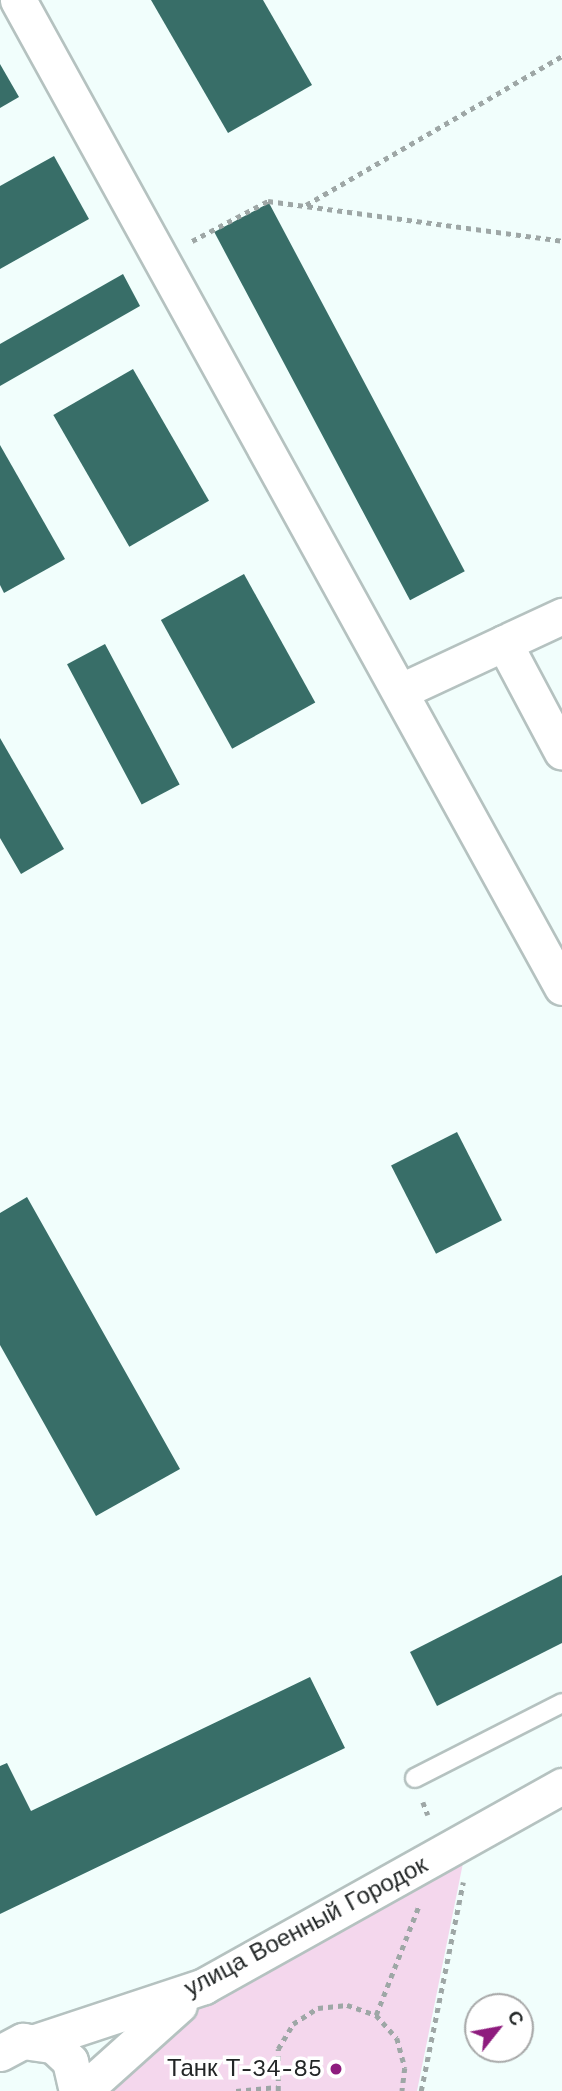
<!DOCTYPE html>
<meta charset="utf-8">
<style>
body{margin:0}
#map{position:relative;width:562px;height:2091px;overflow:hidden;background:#f1fefc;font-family:"Work Sans",sans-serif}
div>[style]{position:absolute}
.green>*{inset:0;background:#f4d7ed}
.building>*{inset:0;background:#386e68;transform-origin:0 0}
.path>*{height:4.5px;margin-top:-2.25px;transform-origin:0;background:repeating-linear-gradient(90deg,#9ea7a6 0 5px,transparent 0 10px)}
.roads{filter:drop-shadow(2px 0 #b5c2c0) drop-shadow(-2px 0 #b5c2c0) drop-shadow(0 2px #b5c2c0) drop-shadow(0 -2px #b5c2c0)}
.service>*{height:18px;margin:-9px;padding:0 9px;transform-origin:9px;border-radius:9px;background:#fff}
.minor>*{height:35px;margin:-17.5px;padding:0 17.5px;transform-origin:17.5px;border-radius:17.5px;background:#fff}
.dots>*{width:19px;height:19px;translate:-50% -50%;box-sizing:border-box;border:4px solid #fff;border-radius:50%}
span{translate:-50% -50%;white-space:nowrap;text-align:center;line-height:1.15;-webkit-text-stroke:7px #fff;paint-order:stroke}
.street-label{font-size:24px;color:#222626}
.poi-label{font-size:24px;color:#222626}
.right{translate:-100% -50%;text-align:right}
.north{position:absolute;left:464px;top:1993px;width:70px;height:70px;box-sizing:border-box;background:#fff;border:2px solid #a7a8a8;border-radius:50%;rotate:59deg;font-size:19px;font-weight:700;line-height:28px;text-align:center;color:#222626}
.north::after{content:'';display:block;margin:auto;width:24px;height:32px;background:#8e1c7e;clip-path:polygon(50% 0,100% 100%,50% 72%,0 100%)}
</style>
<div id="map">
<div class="green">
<i style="clip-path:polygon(464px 1858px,417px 2091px,104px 2091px,194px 2011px,249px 1973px)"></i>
</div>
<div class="building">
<i style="clip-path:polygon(151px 0,263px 0,312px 85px,228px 133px)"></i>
<i style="clip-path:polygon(0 64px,19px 97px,0 108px)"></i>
<i style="clip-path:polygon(54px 156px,89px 219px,0 269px,0 186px)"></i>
<i style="left:269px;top:203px;width:417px;height:62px;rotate:62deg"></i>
<i style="clip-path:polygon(123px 274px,140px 306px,0 386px,0 344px)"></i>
<i style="left:133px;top:369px;width:152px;height:92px;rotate:60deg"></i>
<i style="clip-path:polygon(0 445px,65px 559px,4px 593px,0 585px)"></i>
<i style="left:244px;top:574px;width:147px;height:95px;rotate:61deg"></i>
<i style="left:105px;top:644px;width:159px;height:43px;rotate:62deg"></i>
<i style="clip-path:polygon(0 738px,64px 849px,21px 874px,0 838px)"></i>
<i style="left:457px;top:1132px;width:99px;height:74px;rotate:63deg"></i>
<i style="clip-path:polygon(27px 1197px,180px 1469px,96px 1516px,0 1345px,0 1213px)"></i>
<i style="clip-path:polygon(562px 1575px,562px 1643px,437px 1706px,410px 1652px)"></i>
<i style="clip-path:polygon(310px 1677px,345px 1748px,0 1914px,0 1766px,7px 1763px,31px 1811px)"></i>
</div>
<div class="path">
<i style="left:306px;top:205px;width:296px;rotate:-30.2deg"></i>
<i style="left:192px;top:241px;width:86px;rotate:-27.8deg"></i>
<i style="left:268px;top:201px;width:297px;rotate:7.7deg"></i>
<i style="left:423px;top:1802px;width:14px;rotate:69deg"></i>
<i style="left:376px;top:2015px;width:118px;rotate:-68.6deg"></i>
<i style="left:236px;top:2091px;width:41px;rotate:-5.6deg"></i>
<i style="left:278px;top:2091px;width:42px;rotate:-90deg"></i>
<i style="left:278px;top:2049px;width:29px;rotate:-59deg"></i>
<i style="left:293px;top:2024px;width:30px;rotate:-33deg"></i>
<i style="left:318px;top:2008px;width:29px;rotate:-6deg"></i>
<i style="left:347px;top:2005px;width:31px;rotate:19deg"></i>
<i style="left:376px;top:2015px;width:31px;rotate:48deg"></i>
<i style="left:397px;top:2038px;width:31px;rotate:75deg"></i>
<i style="left:405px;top:2068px;width:23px;rotate:97deg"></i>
<i style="left:421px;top:2091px;width:213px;rotate:-78.6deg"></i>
</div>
<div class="roads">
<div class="service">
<i style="left:415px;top:1778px;width:165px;rotate:-27deg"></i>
</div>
<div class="minor">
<i style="left:18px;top:0;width:1127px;rotate:61.14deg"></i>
<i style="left:504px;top:643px;width:123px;rotate:62deg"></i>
<i style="left:401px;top:691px;width:178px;rotate:-25deg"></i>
<i style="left:38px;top:2041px;width:175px;rotate:-18.3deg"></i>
<i style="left:204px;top:1986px;width:410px;rotate:-29.2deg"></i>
<i style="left:0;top:2053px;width:26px;rotate:-28deg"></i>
<i style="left:23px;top:2041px;width:30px;rotate:8deg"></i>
<i style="left:53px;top:2045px;width:23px;rotate:43deg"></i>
<i style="left:70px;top:2061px;width:31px;rotate:77deg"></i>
<i style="left:83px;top:2091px;width:129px;rotate:-41.9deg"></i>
</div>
</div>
<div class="dots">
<i style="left:336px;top:2069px;background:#8e1c7e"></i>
</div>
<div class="street-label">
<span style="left:306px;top:1927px;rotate:-28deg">улица Военный Городок</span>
</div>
<div class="poi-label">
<span class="right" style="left:322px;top:2069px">Танк Т-34-85</span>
</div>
<div class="north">С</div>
</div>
